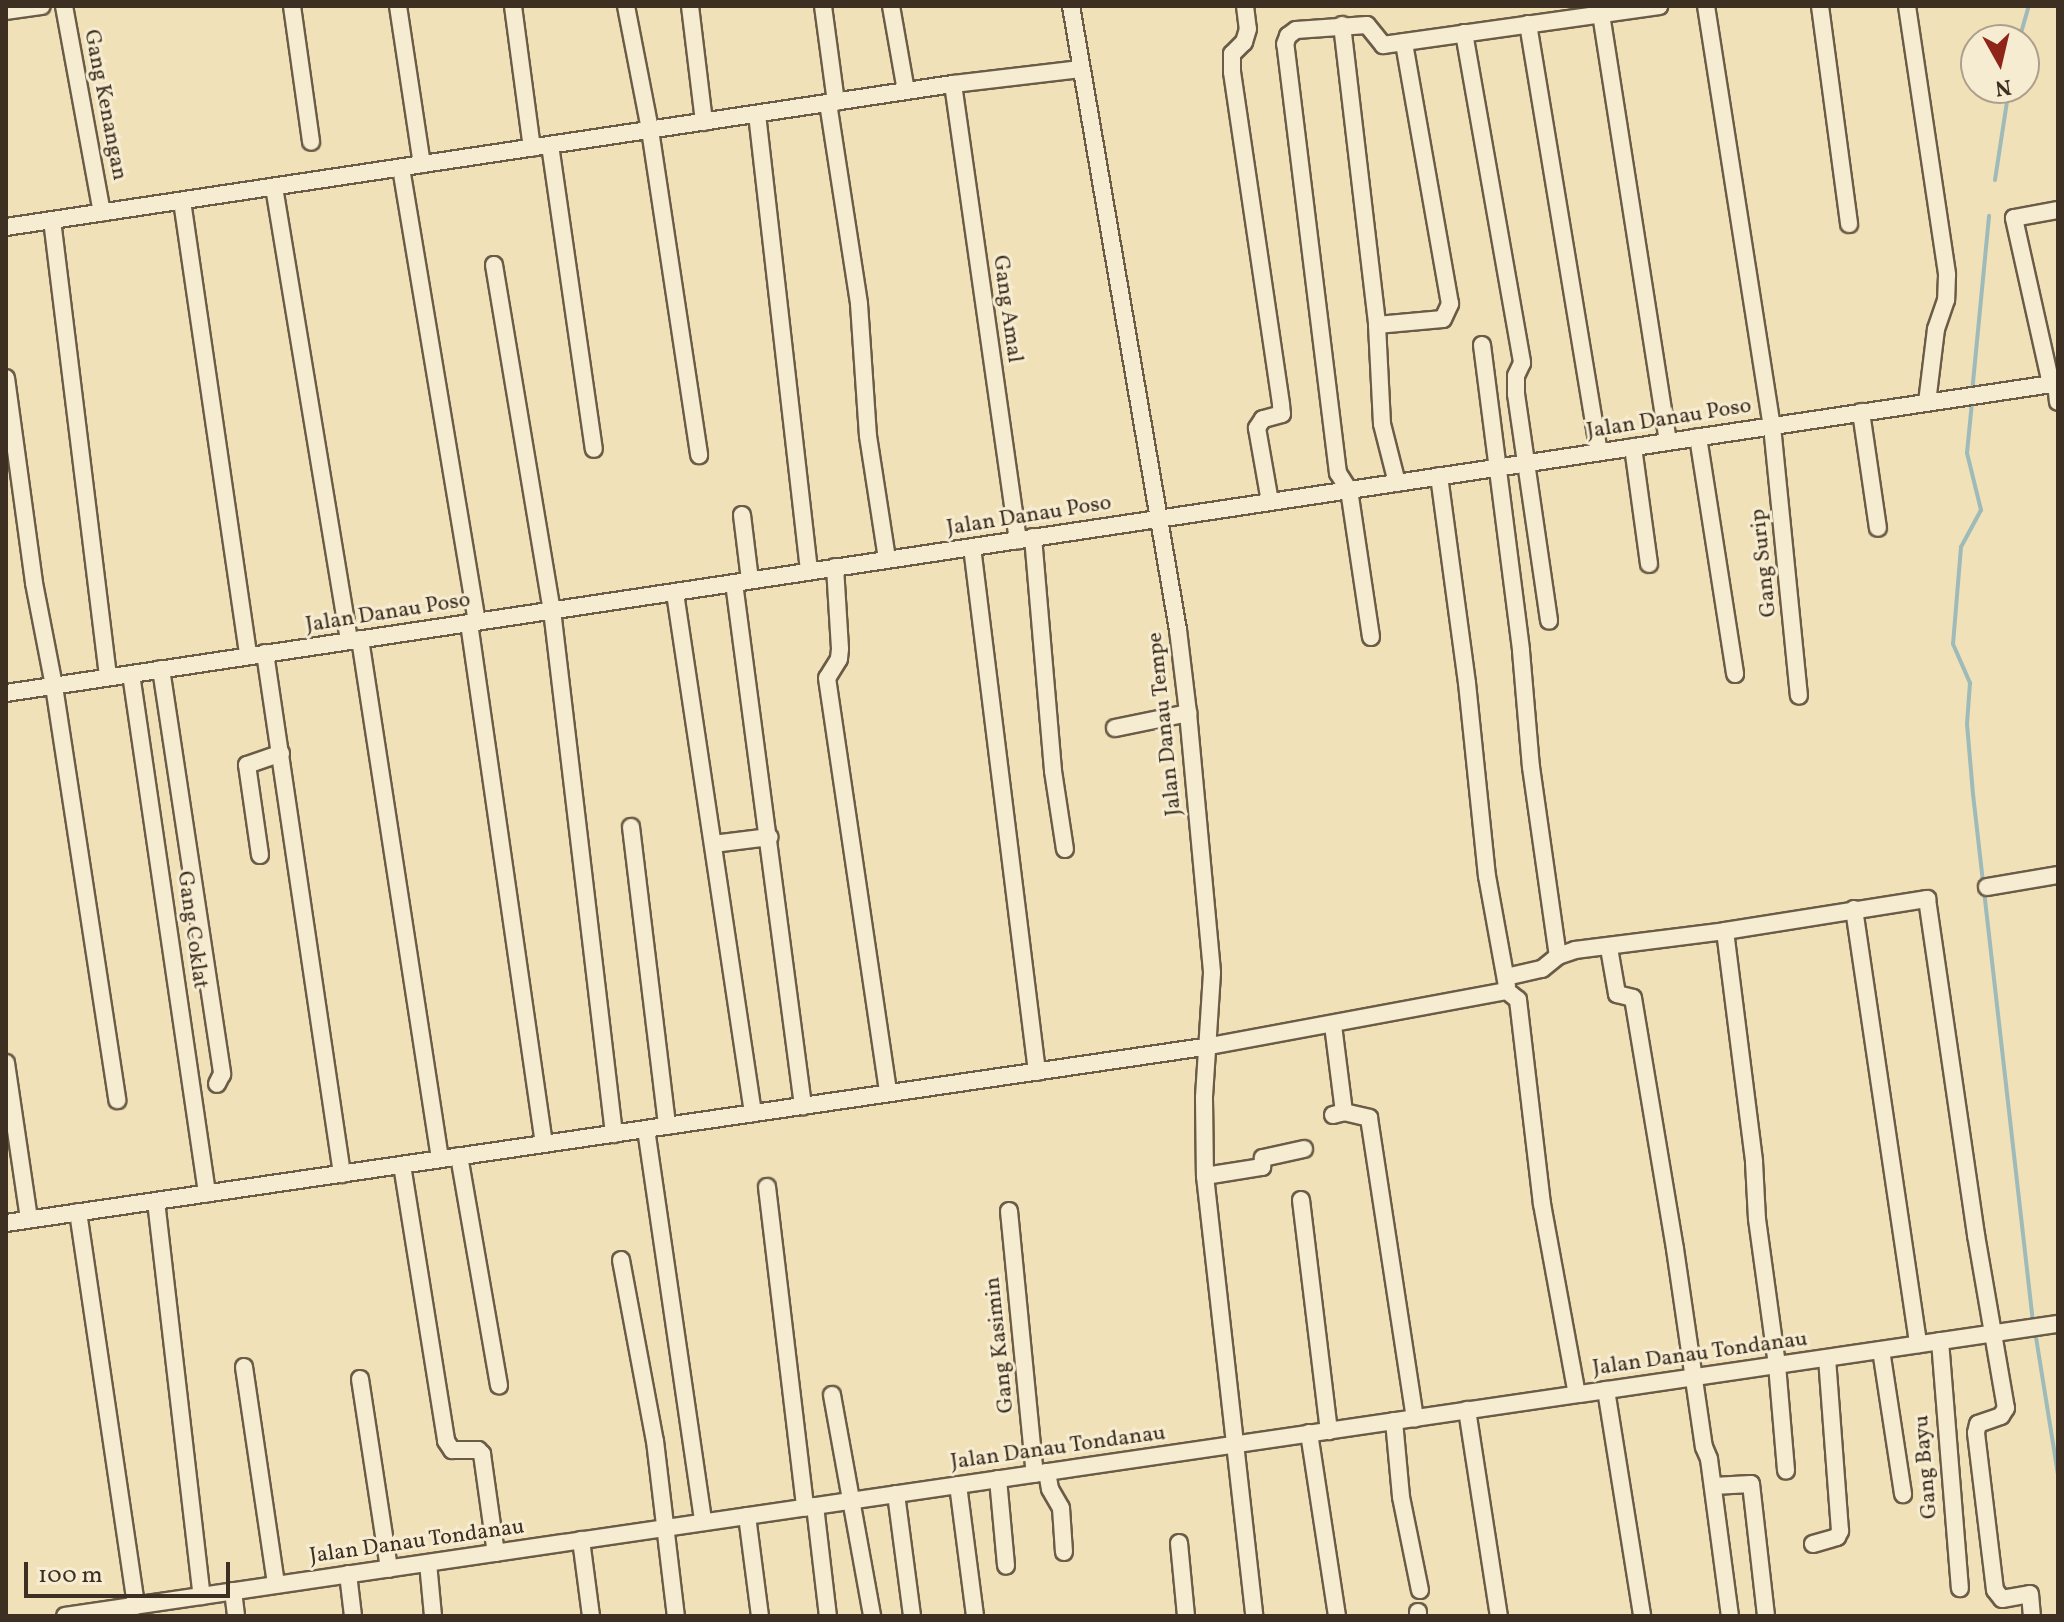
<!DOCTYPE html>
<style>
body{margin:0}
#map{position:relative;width:2064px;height:1622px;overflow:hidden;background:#f1e1b8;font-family:Vollkorn,serif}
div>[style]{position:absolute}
.stream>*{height:4px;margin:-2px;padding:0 2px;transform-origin:2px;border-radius:2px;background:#9ebbb9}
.roads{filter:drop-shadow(2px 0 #6a5c47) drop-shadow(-2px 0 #6a5c47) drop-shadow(0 2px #6a5c47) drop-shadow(0 -2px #6a5c47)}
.minor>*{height:16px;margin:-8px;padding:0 8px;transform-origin:8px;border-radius:8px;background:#f6ecd1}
span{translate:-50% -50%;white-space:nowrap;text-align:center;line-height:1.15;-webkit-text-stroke:6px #f6ecd1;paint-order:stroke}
.street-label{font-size:22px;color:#3d2f21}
.frame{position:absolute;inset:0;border:8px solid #3d2f21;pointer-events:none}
.north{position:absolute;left:1960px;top:24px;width:80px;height:80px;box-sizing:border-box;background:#f6ecd1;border:2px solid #aca08b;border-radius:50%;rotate:172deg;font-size:22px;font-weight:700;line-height:32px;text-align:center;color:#3d2f21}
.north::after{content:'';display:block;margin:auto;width:28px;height:36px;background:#8f2418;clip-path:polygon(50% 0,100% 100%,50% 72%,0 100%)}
.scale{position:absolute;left:24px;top:1562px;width:206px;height:36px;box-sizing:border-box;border:4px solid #3d2f21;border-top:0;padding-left:10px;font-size:24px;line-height:28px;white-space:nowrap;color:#3d2f21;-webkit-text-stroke:6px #f6ecd1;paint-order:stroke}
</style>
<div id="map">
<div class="stream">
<i style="left:2019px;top:40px;width:35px;rotate:-74deg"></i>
<i style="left:1995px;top:180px;width:93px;rotate:-81.3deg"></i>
<i style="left:1972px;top:393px;width:178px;rotate:-84.5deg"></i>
<i style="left:1972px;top:402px;width:51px;rotate:95.6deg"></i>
<i style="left:1967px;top:453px;width:59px;rotate:76.2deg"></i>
<i style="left:1981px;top:510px;width:42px;rotate:118.4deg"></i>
<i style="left:1961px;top:547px;width:97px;rotate:94.7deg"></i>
<i style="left:1953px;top:644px;width:43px;rotate:66.4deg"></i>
<i style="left:1970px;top:683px;width:41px;rotate:94.2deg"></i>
<i style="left:1967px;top:724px;width:70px;rotate:85.1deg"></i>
<i style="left:1973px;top:794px;width:531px;rotate:83.52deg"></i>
<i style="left:2035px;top:1331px;width:145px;rotate:80.9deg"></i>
<i style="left:2058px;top:1478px;width:45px;rotate:90deg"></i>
</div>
<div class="roads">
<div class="minor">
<i style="left:64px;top:6px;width:210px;rotate:79.6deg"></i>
<i style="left:292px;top:6px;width:137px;rotate:82deg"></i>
<i style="left:398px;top:6px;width:160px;rotate:81.4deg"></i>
<i style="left:513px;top:6px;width:143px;rotate:82.4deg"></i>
<i style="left:626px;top:6px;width:126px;rotate:79deg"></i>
<i style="left:650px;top:130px;width:329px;rotate:81.4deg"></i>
<i style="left:690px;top:6px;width:117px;rotate:83.1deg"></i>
<i style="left:823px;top:6px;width:97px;rotate:82.3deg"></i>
<i style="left:891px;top:6px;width:86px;rotate:80deg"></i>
<i style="left:1071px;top:6px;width:633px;rotate:80.27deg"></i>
<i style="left:1178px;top:630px;width:84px;rotate:83.1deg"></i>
<i style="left:1188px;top:713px;width:261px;rotate:84.7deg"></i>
<i style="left:1212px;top:973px;width:125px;rotate:93.7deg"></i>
<i style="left:1204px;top:1098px;width:78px;rotate:89.3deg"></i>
<i style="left:1205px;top:1176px;width:443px;rotate:83.6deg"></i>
<i style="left:1245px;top:6px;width:23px;rotate:83deg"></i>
<i style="left:1248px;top:29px;width:14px;rotate:107deg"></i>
<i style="left:1244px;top:42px;width:17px;rotate:135deg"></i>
<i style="left:1232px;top:54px;width:18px;rotate:90deg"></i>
<i style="left:1232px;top:72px;width:337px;rotate:81.6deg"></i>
<i style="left:1281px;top:405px;width:9px;rotate:84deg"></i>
<i style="left:1282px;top:414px;width:20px;rotate:165deg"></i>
<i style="left:1263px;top:419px;width:11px;rotate:124deg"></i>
<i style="left:1257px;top:428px;width:75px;rotate:80deg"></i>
<i style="left:1706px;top:6px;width:425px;rotate:81.1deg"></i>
<i style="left:1772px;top:426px;width:271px;rotate:84.3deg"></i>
<i style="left:1820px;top:6px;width:220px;rotate:82.4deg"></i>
<i style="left:1907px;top:6px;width:272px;rotate:81.5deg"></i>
<i style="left:1947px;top:275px;width:25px;rotate:92deg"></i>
<i style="left:1946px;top:300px;width:31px;rotate:109deg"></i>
<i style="left:1936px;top:329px;width:74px;rotate:97deg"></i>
<i style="left:6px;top:11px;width:36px;rotate:-8deg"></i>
<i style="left:1601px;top:14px;width:433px;rotate:81.1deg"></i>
<i style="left:1528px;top:24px;width:434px;rotate:80.6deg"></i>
<i style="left:1342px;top:25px;width:302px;rotate:83.3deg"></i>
<i style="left:1377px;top:325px;width:66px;rotate:-5.2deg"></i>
<i style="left:1443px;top:319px;width:17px;rotate:-65deg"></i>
<i style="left:1450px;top:304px;width:266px;rotate:-100deg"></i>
<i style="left:1464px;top:33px;width:335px;rotate:80deg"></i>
<i style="left:1522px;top:363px;width:14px;rotate:115deg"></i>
<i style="left:1516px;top:376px;width:18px;rotate:90deg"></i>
<i style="left:1516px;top:394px;width:229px;rotate:81.7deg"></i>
<i style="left:953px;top:84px;width:461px;rotate:81.9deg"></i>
<i style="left:828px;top:103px;width:203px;rotate:81.2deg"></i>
<i style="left:859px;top:304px;width:132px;rotate:86.1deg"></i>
<i style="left:868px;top:436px;width:124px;rotate:81.2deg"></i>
<i style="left:757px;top:114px;width:460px;rotate:83.5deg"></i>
<i style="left:550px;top:145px;width:307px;rotate:81.8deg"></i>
<i style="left:401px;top:168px;width:459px;rotate:80.5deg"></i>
<i style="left:274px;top:187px;width:460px;rotate:80.6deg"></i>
<i style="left:182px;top:201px;width:460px;rotate:81.7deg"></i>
<i style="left:52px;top:220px;width:460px;rotate:83deg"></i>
<i style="left:6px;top:227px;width:958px;rotate:-8.59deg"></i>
<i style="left:953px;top:84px;width:129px;rotate:-6.7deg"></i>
<i style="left:494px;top:265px;width:350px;rotate:80.5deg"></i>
<i style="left:552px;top:610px;width:528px;rotate:83.25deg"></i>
<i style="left:1377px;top:325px;width:99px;rotate:87.1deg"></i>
<i style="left:1382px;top:424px;width:61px;rotate:75.7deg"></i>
<i style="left:1482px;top:345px;width:308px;rotate:82.7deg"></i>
<i style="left:1521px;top:651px;width:116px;rotate:85.1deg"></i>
<i style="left:1531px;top:767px;width:191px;rotate:81.9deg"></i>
<i style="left:6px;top:378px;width:207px;rotate:82.2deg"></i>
<i style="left:34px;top:583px;width:105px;rotate:79deg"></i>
<i style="left:54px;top:686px;width:419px;rotate:81.3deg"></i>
<i style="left:2056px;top:383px;width:19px;rotate:84deg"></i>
<i style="left:2051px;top:384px;width:170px;rotate:-102.6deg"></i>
<i style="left:2014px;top:218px;width:45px;rotate:-10.3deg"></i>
<i style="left:1861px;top:412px;width:117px;rotate:81.7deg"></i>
<i style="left:1698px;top:437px;width:240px;rotate:81.1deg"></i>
<i style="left:1633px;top:447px;width:118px;rotate:82.2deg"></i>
<i style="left:1439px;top:476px;width:209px;rotate:82.3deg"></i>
<i style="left:1467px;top:683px;width:194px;rotate:84.1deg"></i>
<i style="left:1487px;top:876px;width:112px;rotate:79.7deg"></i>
<i style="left:742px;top:515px;width:65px;rotate:83deg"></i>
<i style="left:1033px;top:537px;width:235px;rotate:85.1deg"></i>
<i style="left:1053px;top:771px;width:79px;rotate:81.3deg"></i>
<i style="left:972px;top:547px;width:529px;rotate:82.94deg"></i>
<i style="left:835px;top:567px;width:82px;rotate:86.5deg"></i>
<i style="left:840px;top:649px;width:10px;rotate:96deg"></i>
<i style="left:839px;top:659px;width:22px;rotate:122deg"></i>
<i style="left:827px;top:678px;width:419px;rotate:81.6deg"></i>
<i style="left:734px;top:583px;width:528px;rotate:82.48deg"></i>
<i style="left:675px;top:593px;width:526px;rotate:81.47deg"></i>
<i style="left:469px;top:623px;width:526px;rotate:81.81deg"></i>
<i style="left:1371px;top:637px;width:149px;rotate:-98.5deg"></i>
<i style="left:1349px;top:490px;width:20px;rotate:-123deg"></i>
<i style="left:1338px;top:473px;width:432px;rotate:-97deg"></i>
<i style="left:1285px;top:44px;width:9px;rotate:-69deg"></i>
<i style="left:1288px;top:36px;width:10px;rotate:-37deg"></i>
<i style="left:1296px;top:30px;width:71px;rotate:-4deg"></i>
<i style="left:1367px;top:25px;width:26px;rotate:51deg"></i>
<i style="left:1383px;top:45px;width:279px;rotate:-8deg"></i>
<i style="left:360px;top:639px;width:526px;rotate:81.25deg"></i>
<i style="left:265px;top:653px;width:527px;rotate:81.59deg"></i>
<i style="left:161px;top:669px;width:410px;rotate:81.4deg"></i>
<i style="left:222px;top:1074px;width:11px;rotate:117deg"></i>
<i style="left:131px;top:674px;width:525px;rotate:81.67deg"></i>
<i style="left:6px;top:693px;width:2075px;rotate:-8.59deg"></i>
<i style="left:1115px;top:728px;width:75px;rotate:-11.6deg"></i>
<i style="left:631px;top:827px;width:301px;rotate:83.1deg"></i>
<i style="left:713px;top:844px;width:57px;rotate:-7deg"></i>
<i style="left:260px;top:855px;width:91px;rotate:-98.2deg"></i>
<i style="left:247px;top:765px;width:36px;rotate:-19deg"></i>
<i style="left:1987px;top:887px;width:72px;rotate:-9.6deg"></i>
<i style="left:1854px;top:909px;width:440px;rotate:81.6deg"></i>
<i style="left:1725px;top:931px;width:233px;rotate:82.8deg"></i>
<i style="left:1754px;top:1162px;width:57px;rotate:87deg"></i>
<i style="left:1757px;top:1219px;width:147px;rotate:82.2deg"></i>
<i style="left:1777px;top:1365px;width:106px;rotate:85.1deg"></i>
<i style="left:1609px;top:948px;width:47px;rotate:80.1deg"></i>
<i style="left:1617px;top:994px;width:16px;rotate:14deg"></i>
<i style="left:1633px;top:998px;width:254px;rotate:80.5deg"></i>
<i style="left:1675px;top:1249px;width:200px;rotate:81.7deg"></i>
<i style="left:1704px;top:1447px;width:13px;rotate:67deg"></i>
<i style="left:1709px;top:1459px;width:158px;rotate:82.4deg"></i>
<i style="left:1506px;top:977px;width:37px;rotate:-13deg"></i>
<i style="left:1542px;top:969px;width:21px;rotate:-39deg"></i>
<i style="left:1558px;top:956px;width:18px;rotate:-19deg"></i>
<i style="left:1575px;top:950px;width:151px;rotate:-7.2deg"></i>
<i style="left:1725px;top:931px;width:205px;rotate:-9deg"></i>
<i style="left:1927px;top:899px;width:340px;rotate:81.7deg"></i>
<i style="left:1976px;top:1235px;width:176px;rotate:80.2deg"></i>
<i style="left:2006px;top:1408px;width:9px;rotate:122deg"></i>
<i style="left:2001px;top:1416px;width:24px;rotate:161deg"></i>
<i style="left:1978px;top:1424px;width:9px;rotate:103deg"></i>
<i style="left:1976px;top:1433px;width:158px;rotate:83.1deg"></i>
<i style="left:1995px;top:1590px;width:11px;rotate:52deg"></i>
<i style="left:2002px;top:1599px;width:28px;rotate:-10deg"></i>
<i style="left:2030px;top:1594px;width:22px;rotate:85deg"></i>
<i style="left:1333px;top:1025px;width:88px;rotate:82.8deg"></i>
<i style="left:6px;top:1063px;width:158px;rotate:81.6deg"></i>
<i style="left:1333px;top:1115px;width:11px;rotate:-15deg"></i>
<i style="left:1344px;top:1112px;width:26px;rotate:13deg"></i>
<i style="left:1369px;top:1118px;width:304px;rotate:81.3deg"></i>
<i style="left:646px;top:1129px;width:397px;rotate:81.7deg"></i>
<i style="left:459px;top:1156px;width:233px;rotate:80.1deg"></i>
<i style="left:402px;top:1165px;width:279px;rotate:80.9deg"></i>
<i style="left:446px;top:1441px;width:11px;rotate:56deg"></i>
<i style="left:452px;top:1450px;width:26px"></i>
<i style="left:478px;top:1450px;width:6px;rotate:45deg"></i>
<i style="left:482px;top:1454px;width:100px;rotate:82deg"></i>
<i style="left:1205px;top:1176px;width:58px;rotate:-9deg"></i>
<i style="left:1262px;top:1167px;width:9px;rotate:-84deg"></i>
<i style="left:1263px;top:1158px;width:42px;rotate:-12.4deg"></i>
<i style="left:767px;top:1187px;width:323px;rotate:83.2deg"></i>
<i style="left:1301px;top:1200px;width:233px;rotate:83.1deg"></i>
<i style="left:156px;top:1201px;width:398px;rotate:83.4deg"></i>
<i style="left:1009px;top:1211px;width:264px;rotate:84.4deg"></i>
<i style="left:78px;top:1212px;width:398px;rotate:81.6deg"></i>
<i style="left:6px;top:1223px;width:1217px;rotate:-8.36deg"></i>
<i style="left:1210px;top:1046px;width:302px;rotate:-10.5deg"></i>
<i style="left:1507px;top:991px;width:14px;rotate:39deg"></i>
<i style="left:1518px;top:1000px;width:205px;rotate:83.3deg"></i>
<i style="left:1542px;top:1204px;width:193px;rotate:79.6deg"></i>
<i style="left:621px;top:1260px;width:184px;rotate:79.4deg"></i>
<i style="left:655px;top:1441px;width:176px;rotate:83.2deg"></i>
<i style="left:1940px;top:1341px;width:248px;rotate:85.4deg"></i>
<i style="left:1881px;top:1350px;width:146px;rotate:81.3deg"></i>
<i style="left:244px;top:1367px;width:220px;rotate:81.6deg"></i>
<i style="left:360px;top:1379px;width:192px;rotate:81.3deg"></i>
<i style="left:1606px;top:1390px;width:229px;rotate:80.9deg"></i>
<i style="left:832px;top:1395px;width:225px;rotate:79.7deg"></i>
<i style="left:1467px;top:1410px;width:208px;rotate:81.2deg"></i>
<i style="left:1394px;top:1421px;width:76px;rotate:84.7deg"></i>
<i style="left:1401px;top:1497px;width:95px;rotate:78.5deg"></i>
<i style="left:1309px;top:1433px;width:185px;rotate:81.3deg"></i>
<i style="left:1047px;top:1472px;width:17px;rotate:80deg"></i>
<i style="left:1050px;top:1489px;width:22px;rotate:60deg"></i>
<i style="left:1061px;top:1508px;width:44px;rotate:86.1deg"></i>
<i style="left:998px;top:1479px;width:87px;rotate:84.7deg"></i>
<i style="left:958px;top:1485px;width:132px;rotate:82.6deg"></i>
<i style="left:1713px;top:1486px;width:38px;rotate:-3deg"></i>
<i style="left:1751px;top:1484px;width:133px;rotate:83.5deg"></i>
<i style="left:896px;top:1494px;width:123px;rotate:82.5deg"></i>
<i style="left:815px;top:1506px;width:111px;rotate:83.3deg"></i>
<i style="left:747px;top:1516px;width:101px;rotate:82.6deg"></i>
<i style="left:581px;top:1540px;width:77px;rotate:82.5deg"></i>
<i style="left:1179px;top:1543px;width:73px;rotate:84.5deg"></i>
<i style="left:1813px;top:1544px;width:25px;rotate:-16deg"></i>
<i style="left:1837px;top:1537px;width:7px;rotate:-63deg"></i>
<i style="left:1840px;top:1531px;width:173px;rotate:-94.3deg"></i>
<i style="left:428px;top:1563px;width:53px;rotate:84.6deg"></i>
<i style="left:348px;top:1574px;width:42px;rotate:83.2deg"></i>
<i style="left:233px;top:1591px;width:25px;rotate:83deg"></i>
<i style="left:1418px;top:1612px;width:4px;rotate:90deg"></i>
<i style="left:65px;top:1616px;width:2014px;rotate:-8.34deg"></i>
</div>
</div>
<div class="street-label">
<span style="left:105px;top:105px;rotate:79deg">Gang Kenangan</span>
<span style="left:1007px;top:309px;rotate:82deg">Gang Amal</span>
<span style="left:1669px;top:419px;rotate:-9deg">Jalan Danau Poso</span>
<span style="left:1029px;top:516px;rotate:-9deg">Jalan Danau Poso</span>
<span style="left:1764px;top:563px;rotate:-96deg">Gang Surip</span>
<span style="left:388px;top:613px;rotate:-9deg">Jalan Danau Poso</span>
<span style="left:1165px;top:724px;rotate:-96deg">Jalan Danau Tempe</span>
<span style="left:192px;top:930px;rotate:82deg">Gang Coklat</span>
<span style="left:1000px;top:1345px;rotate:-96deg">Gang Kasimin</span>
<span style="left:1700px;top:1354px;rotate:-8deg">Jalan Danau Tondanau</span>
<span style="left:1058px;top:1448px;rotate:-8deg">Jalan Danau Tondanau</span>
<span style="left:1926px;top:1467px;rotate:-95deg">Gang Bayu</span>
<span style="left:417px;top:1542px;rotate:-8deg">Jalan Danau Tondanau</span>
</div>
<div class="frame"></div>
<div class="north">N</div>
<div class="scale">100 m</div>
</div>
